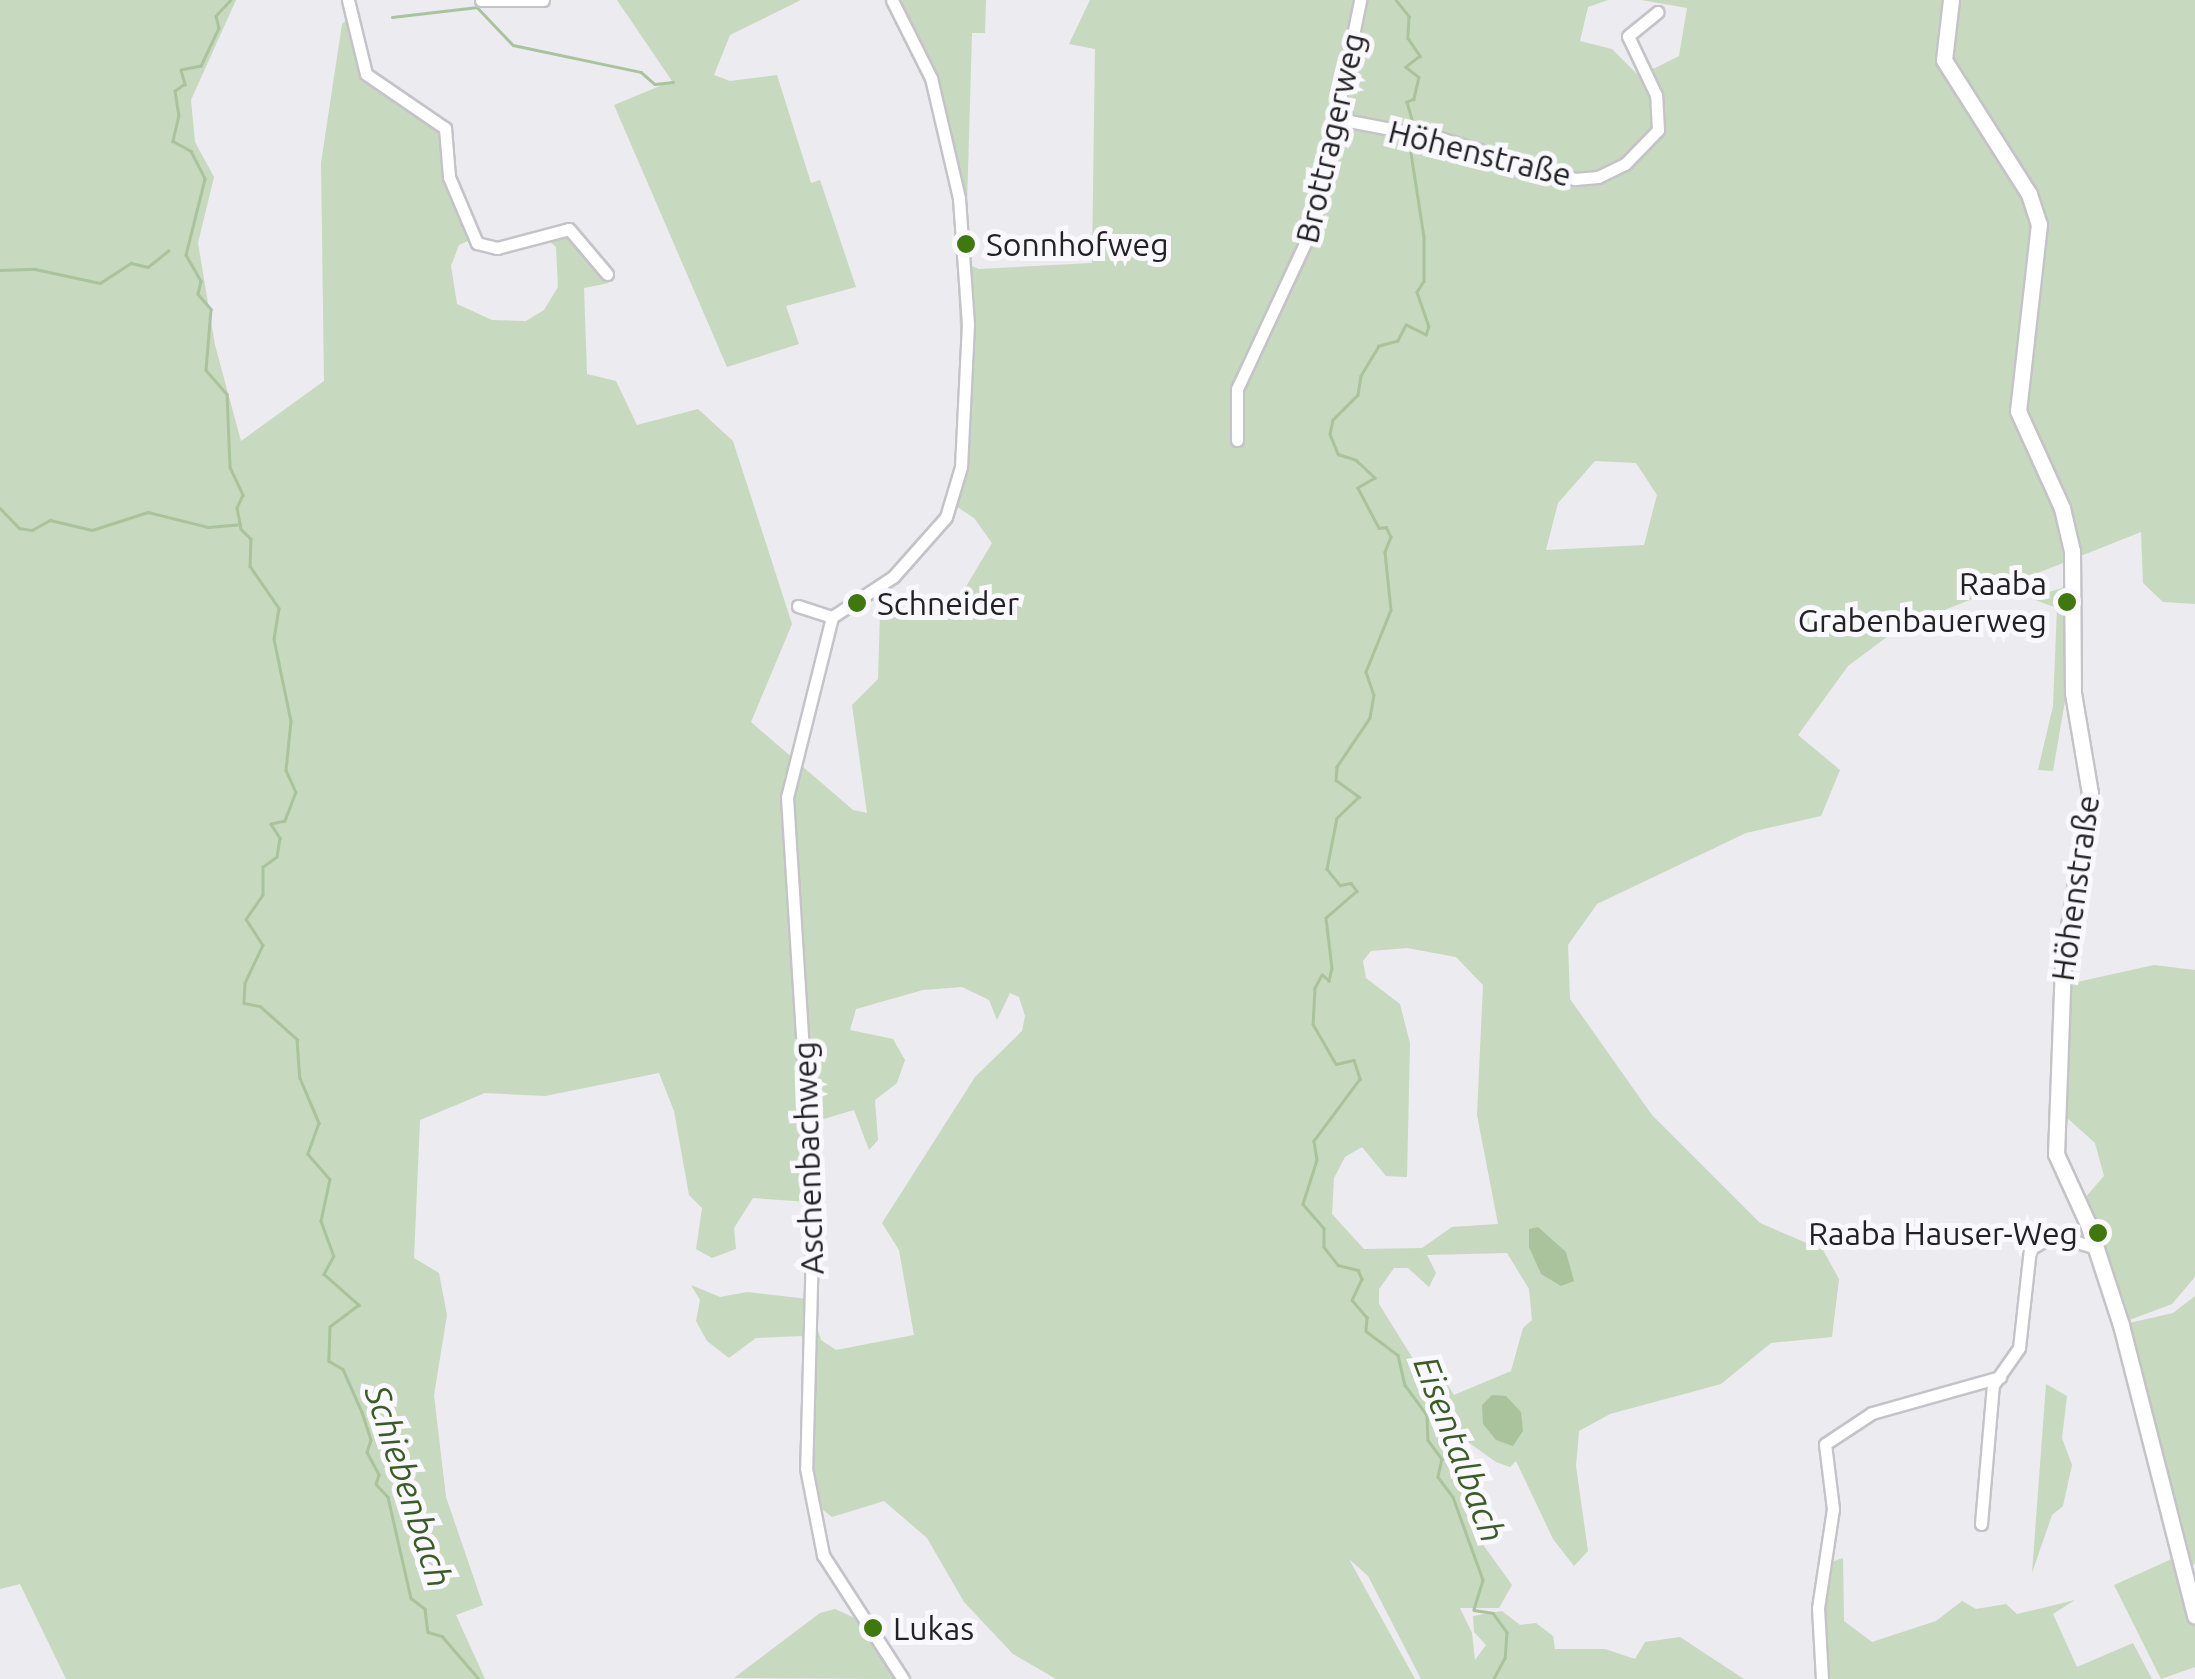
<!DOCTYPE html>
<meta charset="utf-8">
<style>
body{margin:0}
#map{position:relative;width:2195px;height:1679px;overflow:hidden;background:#ecebef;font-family:Ubuntu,sans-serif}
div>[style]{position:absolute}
.green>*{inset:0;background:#c7d9be}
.water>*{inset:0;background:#aac39d}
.stream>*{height:2.5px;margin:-1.25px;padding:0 1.25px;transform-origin:1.25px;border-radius:1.25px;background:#aac39d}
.roads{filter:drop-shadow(2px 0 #c4c3c7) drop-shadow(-2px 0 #c4c3c7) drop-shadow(0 2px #c4c3c7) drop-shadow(0 -2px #c4c3c7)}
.minor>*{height:11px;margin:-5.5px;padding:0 5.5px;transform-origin:5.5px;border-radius:5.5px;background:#fff}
.tertiary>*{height:15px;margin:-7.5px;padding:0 7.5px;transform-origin:7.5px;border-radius:7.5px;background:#fff}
.dots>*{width:28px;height:28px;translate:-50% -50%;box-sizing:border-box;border:5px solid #f9f8fd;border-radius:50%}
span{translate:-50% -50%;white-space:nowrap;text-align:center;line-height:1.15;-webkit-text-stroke:10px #f9f8fd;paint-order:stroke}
.street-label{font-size:32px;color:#222224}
.poi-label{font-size:32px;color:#222224}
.left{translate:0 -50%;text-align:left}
.right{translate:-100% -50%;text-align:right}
.water-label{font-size:35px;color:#3b5c27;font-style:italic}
</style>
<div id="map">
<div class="green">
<i style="clip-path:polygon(evenodd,0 0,236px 0,191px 100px,195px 142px,214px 177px,198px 243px,215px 345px,241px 441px,324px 381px,321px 163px,342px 24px,350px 17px,364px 75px,443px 128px,470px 240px,459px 245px,451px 266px,457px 304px,492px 320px,526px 321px,544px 310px,558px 287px,556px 247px,546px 238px,562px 231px,597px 261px,609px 283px,584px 288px,587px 374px,616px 381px,637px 425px,698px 409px,733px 441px,792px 624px,751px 722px,853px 810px,867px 813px,852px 705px,878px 679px,880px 614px,949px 615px,992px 543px,974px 518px,950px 502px,963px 400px,954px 190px,927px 79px,888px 0,986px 0,985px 33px,972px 33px,967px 205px,970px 265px,979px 269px,1092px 263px,1095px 49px,1069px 44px,1090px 0,1608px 0,1588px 7px,1580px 41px,1612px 49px,1639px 76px,1679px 56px,1687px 8px,1641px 0,2195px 0,2195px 604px,2163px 602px,2143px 583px,2141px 532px,1899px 628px,1848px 666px,1798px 735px,1840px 770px,1821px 816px,1746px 833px,1597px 904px,1568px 945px,1570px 999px,1652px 1115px,1760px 1223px,1823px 1250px,1839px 1279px,1832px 1337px,1771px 1343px,1721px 1384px,1610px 1414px,1579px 1431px,1576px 1466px,1588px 1551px,1574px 1566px,1553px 1539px,1516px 1461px,1510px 1467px,1496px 1462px,1468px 1442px,1437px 1399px,1473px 1494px,1484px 1546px,1512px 1585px,1499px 1608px,1460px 1608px,1472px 1633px,1475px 1660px,1486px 1645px,1474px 1632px,1473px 1616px,1502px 1611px,1520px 1625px,1536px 1623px,1553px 1636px,1555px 1649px,1605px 1649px,1635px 1659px,1645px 1642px,1680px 1637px,1744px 1679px,1421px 1679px,1368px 1576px,1349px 1559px,1415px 1679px,1056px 1679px,1013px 1654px,964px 1602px,927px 1538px,884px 1501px,832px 1517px,822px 1509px,810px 1469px,813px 1344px,801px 1336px,756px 1338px,729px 1358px,707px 1341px,696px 1321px,700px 1300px,691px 1285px,720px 1297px,747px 1292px,808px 1299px,821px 1340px,836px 1350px,914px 1335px,899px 1250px,882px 1223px,975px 1077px,1022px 1031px,1025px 1016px,1019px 997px,1010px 993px,997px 1020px,989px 1000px,962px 987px,923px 990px,856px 1009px,850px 1030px,893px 1039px,905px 1060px,897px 1083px,875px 1100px,878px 1140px,869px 1150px,854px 1110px,807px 1124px,809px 1202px,753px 1198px,734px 1228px,736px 1249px,712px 1258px,696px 1249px,702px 1208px,689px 1195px,674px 1111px,659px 1073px,545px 1096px,485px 1093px,420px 1120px,414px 1258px,439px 1273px,447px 1315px,434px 1395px,446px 1497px,483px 1605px,456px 1615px,485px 1679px,66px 1679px,20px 1584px,0 1589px,0 0,1595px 461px,1636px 463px,1657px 495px,1644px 545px,1546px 550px,1558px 503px,1595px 461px,0 0,1407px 948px,1456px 957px,1483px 985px,1477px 1115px,1498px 1224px,1452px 1227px,1422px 1248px,1364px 1249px,1332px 1214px,1334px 1178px,1345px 1157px,1362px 1147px,1386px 1176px,1407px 1177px,1410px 1043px,1400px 1004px,1366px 978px,1363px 961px,1371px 951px,1407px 948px,0 0,1507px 1253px,1529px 1289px,1532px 1320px,1523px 1328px,1511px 1371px,1454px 1395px,1442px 1376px,1420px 1370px,1379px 1304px,1379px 1289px,1394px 1268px,1408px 1268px,1429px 1287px,1436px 1273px,1427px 1255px,1507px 1253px)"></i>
<i style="clip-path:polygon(617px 0,801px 0,730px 35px,714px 75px,730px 81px,777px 75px,811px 183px,820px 180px,856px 287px,786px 306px,799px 344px,727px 367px,614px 105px,672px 81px)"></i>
<i style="clip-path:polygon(2065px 587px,2066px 695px,2053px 771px,2038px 770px,2053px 706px,2057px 608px,2030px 598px)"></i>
<i style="clip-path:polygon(2154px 965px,2195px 970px,2195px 1277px,2172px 1304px,2124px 1322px,2083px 1200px,2104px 1176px,2095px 1143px,2065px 1116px,2068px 984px)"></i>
<i style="clip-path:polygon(2195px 1296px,2195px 1564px,2186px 1567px,2125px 1324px,2173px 1313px)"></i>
<i style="clip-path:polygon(2046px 1384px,2067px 1396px,2062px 1438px,2072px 1465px,2063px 1506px,2052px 1515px,2032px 1573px)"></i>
<i style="clip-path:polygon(1843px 1558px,1844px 1621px,1872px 1642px,1936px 1621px,1962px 1601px,1976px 1609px,2006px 1604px,2017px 1614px,2075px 1600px,2053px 1614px,2077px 1667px,2133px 1643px,2152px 1679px,1824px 1679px,1821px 1608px,1828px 1563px)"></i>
<i style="clip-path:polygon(2174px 1558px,2195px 1626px,2195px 1667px,2161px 1679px,2114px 1585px)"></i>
<i style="clip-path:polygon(835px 1609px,857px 1619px,898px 1679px,734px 1678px,820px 1613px)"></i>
</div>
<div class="water">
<i style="clip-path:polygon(1538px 1227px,1566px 1252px,1574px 1281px,1561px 1286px,1541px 1274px,1529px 1247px,1529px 1229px)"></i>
<i style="clip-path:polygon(1492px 1395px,1506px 1396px,1521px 1412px,1523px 1431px,1513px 1446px,1496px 1440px,1483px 1424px,1482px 1405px)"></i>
</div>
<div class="stream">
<i style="left:231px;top:0;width:22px;rotate:133deg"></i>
<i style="left:216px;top:16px;width:12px;rotate:76deg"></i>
<i style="left:219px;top:28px;width:42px;rotate:115.3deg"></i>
<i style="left:201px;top:66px;width:20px;rotate:169deg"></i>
<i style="left:181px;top:70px;width:15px;rotate:74deg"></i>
<i style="left:185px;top:84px;width:12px;rotate:145deg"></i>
<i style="left:175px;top:91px;width:24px;rotate:81deg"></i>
<i style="left:179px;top:115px;width:27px;rotate:103deg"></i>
<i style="left:173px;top:141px;width:21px;rotate:29deg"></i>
<i style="left:191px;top:151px;width:31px;rotate:63deg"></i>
<i style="left:205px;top:179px;width:78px;rotate:104deg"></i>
<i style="left:186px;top:255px;width:30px;rotate:60deg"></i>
<i style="left:201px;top:281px;width:13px;rotate:103deg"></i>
<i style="left:198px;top:294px;width:20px;rotate:49deg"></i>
<i style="left:211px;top:309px;width:61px;rotate:94.7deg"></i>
<i style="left:206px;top:370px;width:32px;rotate:49deg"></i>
<i style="left:227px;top:394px;width:73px;rotate:87.6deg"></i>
<i style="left:230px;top:467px;width:31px;rotate:65deg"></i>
<i style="left:243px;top:495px;width:14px;rotate:115deg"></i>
<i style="left:237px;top:508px;width:21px;rotate:79deg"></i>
<i style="left:241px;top:529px;width:14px;rotate:45deg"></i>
<i style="left:251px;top:539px;width:27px;rotate:92deg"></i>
<i style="left:250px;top:566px;width:51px;rotate:55.4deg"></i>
<i style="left:279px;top:608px;width:31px;rotate:99deg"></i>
<i style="left:274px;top:639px;width:84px;rotate:78.3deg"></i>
<i style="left:291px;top:721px;width:49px;rotate:95.8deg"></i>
<i style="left:286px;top:770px;width:24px;rotate:66deg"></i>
<i style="left:296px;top:792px;width:31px;rotate:111deg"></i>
<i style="left:285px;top:821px;width:14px;rotate:168deg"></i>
<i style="left:271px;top:824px;width:17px;rotate:57deg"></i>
<i style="left:280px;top:838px;width:19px;rotate:99deg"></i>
<i style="left:277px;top:857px;width:17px;rotate:144deg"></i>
<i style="left:263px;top:867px;width:28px;rotate:90deg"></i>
<i style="left:263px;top:895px;width:29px;rotate:125deg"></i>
<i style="left:246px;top:919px;width:31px;rotate:57deg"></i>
<i style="left:263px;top:945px;width:42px;rotate:115.3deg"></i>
<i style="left:245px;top:983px;width:20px;rotate:93deg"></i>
<i style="left:244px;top:1003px;width:16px;rotate:11deg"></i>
<i style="left:260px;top:1006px;width:50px;rotate:41.7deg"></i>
<i style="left:297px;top:1039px;width:39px;rotate:86deg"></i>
<i style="left:300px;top:1078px;width:49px;rotate:67.1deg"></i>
<i style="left:319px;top:1123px;width:33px;rotate:110deg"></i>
<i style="left:308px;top:1154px;width:33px;rotate:49deg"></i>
<i style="left:330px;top:1179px;width:43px;rotate:102.1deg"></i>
<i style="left:321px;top:1221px;width:37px;rotate:70deg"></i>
<i style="left:334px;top:1256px;width:21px;rotate:119deg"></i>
<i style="left:324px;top:1274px;width:47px;rotate:41.5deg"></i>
<i style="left:359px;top:1305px;width:36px;rotate:143deg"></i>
<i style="left:330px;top:1327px;width:34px;rotate:92deg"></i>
<i style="left:329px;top:1361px;width:16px;rotate:30deg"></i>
<i style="left:343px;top:1369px;width:47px;rotate:66.2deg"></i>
<i style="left:362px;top:1412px;width:29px;rotate:72deg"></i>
<i style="left:371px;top:1440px;width:13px;rotate:108deg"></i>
<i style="left:367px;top:1452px;width:26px;rotate:62deg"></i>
<i style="left:379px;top:1475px;width:9px;rotate:108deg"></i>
<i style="left:376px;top:1484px;width:18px;rotate:47deg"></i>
<i style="left:388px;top:1497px;width:104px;rotate:77.2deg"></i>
<i style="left:411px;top:1598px;width:18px;rotate:38deg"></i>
<i style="left:425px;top:1609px;width:23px;rotate:83deg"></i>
<i style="left:428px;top:1632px;width:15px;rotate:16deg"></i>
<i style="left:442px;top:1636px;width:57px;rotate:49.3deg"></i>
<i style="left:1396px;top:0;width:21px;rotate:51deg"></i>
<i style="left:1409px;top:16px;width:22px;rotate:93deg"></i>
<i style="left:1408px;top:38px;width:22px;rotate:56deg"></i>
<i style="left:1420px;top:56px;width:18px;rotate:142deg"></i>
<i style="left:1406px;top:67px;width:16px;rotate:38deg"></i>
<i style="left:1419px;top:77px;width:23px;rotate:103deg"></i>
<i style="left:1414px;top:99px;width:8px;rotate:157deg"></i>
<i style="left:1407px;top:102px;width:22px;rotate:74deg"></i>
<i style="left:392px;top:17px;width:86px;rotate:-6.7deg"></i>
<i style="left:477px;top:7px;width:52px;rotate:46.5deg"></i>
<i style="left:513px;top:45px;width:131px;rotate:11.9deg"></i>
<i style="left:641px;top:72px;width:18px;rotate:41deg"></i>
<i style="left:655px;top:84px;width:18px;rotate:-6deg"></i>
<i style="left:1409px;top:140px;width:98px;rotate:81.2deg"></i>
<i style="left:1424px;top:237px;width:44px;rotate:90deg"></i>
<i style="left:1424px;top:281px;width:13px;rotate:122deg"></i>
<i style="left:1417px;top:292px;width:36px;rotate:71deg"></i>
<i style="left:1429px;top:326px;width:9px;rotate:108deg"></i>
<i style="left:1426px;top:335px;width:22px;rotate:-153deg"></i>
<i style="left:1406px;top:325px;width:18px;rotate:117deg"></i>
<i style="left:1398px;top:341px;width:20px;rotate:165deg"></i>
<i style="left:1379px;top:346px;width:35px;rotate:121deg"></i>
<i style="left:1361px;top:376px;width:19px;rotate:99deg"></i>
<i style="left:1358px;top:395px;width:35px;rotate:135deg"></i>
<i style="left:1333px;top:420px;width:14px;rotate:102deg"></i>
<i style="left:1330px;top:434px;width:22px;rotate:68deg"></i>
<i style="left:1338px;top:454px;width:19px;rotate:18deg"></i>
<i style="left:1356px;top:460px;width:26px;rotate:43deg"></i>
<i style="left:1375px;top:478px;width:20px;rotate:150deg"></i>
<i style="left:1358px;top:488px;width:45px;rotate:62.3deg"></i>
<i style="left:1379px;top:528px;width:7px;rotate:-8deg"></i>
<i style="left:1386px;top:527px;width:11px;rotate:63deg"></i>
<i style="left:1391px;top:537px;width:16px;rotate:112deg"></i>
<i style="left:1385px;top:552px;width:58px;rotate:84.1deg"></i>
<i style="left:1391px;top:610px;width:67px;rotate:112deg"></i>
<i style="left:1366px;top:672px;width:24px;rotate:71deg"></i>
<i style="left:1374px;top:695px;width:23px;rotate:100deg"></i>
<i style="left:1370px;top:718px;width:59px;rotate:124deg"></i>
<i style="left:1337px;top:767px;width:13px;rotate:94deg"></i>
<i style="left:1336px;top:780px;width:29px;rotate:36deg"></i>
<i style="left:1359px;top:797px;width:30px;rotate:136deg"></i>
<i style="left:1337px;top:818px;width:52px;rotate:101.1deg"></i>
<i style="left:1327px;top:869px;width:21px;rotate:51deg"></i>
<i style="left:1340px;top:885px;width:11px;rotate:-10deg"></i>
<i style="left:1351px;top:883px;width:10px;rotate:53deg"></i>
<i style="left:1357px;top:891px;width:41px;rotate:138.9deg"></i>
<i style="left:1326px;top:918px;width:50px;rotate:83.2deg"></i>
<i style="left:1332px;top:968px;width:13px;rotate:103deg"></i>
<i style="left:1329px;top:981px;width:9px;rotate:-139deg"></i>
<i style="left:1322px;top:975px;width:15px;rotate:118deg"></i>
<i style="left:1315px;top:988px;width:36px;rotate:93deg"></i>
<i style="left:1313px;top:1024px;width:46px;rotate:60.1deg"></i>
<i style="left:1336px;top:1064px;width:18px;rotate:-13deg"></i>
<i style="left:1354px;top:1060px;width:20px;rotate:72deg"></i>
<i style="left:1360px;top:1079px;width:77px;rotate:126.6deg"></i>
<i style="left:1314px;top:1141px;width:19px;rotate:81deg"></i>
<i style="left:1317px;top:1160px;width:46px;rotate:107.7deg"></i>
<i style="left:1303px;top:1204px;width:32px;rotate:49deg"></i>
<i style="left:1324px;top:1228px;width:19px;rotate:90deg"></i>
<i style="left:1324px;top:1247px;width:23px;rotate:52deg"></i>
<i style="left:1338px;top:1265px;width:21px;rotate:14deg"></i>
<i style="left:1358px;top:1270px;width:10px;rotate:66deg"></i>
<i style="left:1362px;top:1279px;width:23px;rotate:115deg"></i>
<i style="left:1352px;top:1300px;width:23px;rotate:49deg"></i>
<i style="left:1367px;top:1317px;width:14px;rotate:94deg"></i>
<i style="left:1366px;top:1331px;width:40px;rotate:37deg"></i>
<i style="left:1398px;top:1355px;width:31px;rotate:77deg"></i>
<i style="left:1405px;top:1385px;width:37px;rotate:54deg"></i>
<i style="left:1427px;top:1415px;width:25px;rotate:88deg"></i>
<i style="left:1428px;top:1440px;width:24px;rotate:54deg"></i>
<i style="left:1442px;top:1459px;width:18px;rotate:103deg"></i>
<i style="left:1438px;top:1477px;width:25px;rotate:53deg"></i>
<i style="left:1453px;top:1497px;width:88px;rotate:70.1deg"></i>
<i style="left:1483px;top:1580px;width:31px;rotate:107deg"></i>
<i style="left:1474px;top:1610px;width:19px;rotate:9deg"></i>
<i style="left:1493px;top:1613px;width:24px;rotate:54deg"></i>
<i style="left:1507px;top:1632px;width:26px;rotate:94deg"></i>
<i style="left:1505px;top:1658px;width:24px;rotate:118deg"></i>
<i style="left:0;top:270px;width:35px;rotate:-2deg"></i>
<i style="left:35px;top:269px;width:66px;rotate:12.2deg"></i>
<i style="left:100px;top:283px;width:37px;rotate:-33deg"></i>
<i style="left:131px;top:263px;width:17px;rotate:13deg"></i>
<i style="left:148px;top:267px;width:26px;rotate:-39deg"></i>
<i style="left:0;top:508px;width:28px;rotate:46deg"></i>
<i style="left:19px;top:528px;width:13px;rotate:9deg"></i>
<i style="left:32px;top:530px;width:21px;rotate:-29deg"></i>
<i style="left:50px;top:520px;width:43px;rotate:13.4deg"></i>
<i style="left:92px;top:530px;width:59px;rotate:-17.8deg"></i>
<i style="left:148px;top:512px;width:62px;rotate:14deg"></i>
<i style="left:208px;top:527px;width:32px;rotate:-5deg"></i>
</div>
<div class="roads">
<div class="minor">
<i style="left:348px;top:0;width:76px;rotate:76.3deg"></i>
<i style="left:366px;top:74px;width:96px;rotate:34.4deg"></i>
<i style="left:445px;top:128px;width:49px;rotate:85.3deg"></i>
<i style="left:449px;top:177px;width:72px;rotate:67deg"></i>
<i style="left:477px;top:243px;width:21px;rotate:14deg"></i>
<i style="left:497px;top:248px;width:74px;rotate:-14.8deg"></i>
<i style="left:569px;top:229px;width:59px;rotate:49.8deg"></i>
<i style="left:481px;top:0;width:62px"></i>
<i style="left:1336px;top:100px;width:25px;rotate:58deg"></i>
<i style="left:1349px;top:121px;width:96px;rotate:10.8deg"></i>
<i style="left:1443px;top:139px;width:138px;rotate:16.9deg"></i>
<i style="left:1575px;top:179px;width:23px;rotate:-5deg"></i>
<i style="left:1598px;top:177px;width:30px;rotate:-26deg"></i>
<i style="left:1625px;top:164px;width:47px;rotate:-45.9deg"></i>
<i style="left:1658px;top:130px;width:35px;rotate:-93deg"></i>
<i style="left:1656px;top:95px;width:65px;rotate:-115.4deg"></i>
<i style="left:1628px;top:36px;width:38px;rotate:-39deg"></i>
<i style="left:1237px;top:440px;width:51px;rotate:-90deg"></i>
<i style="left:1237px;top:389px;width:184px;rotate:-65deg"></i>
<i style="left:1315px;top:222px;width:227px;rotate:-78.5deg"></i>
<i style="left:798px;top:606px;width:36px;rotate:18deg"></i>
<i style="left:832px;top:617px;width:73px;rotate:-33.3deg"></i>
<i style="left:893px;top:577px;width:80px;rotate:-48.5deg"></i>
<i style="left:946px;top:517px;width:52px;rotate:-73.3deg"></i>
<i style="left:961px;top:467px;width:143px;rotate:-87.2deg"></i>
<i style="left:968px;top:324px;width:126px;rotate:-94.1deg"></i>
<i style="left:959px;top:198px;width:123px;rotate:-103.1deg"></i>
<i style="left:931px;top:78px;width:87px;rotate:-116.6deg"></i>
<i style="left:832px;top:617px;width:186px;rotate:104deg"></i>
<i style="left:787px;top:797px;width:413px;rotate:86.4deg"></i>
<i style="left:813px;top:1209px;width:259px;rotate:91.5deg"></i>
<i style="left:806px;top:1468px;width:89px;rotate:78.9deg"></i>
<i style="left:823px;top:1555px;width:148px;rotate:57.2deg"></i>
<i style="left:1981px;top:1524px;width:140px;rotate:-85.1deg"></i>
<i style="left:1993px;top:1385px;width:45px;rotate:-54.9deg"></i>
<i style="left:2019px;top:1348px;width:100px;rotate:-83.7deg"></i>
<i style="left:2030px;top:1249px;width:27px;rotate:-31deg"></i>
<i style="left:2053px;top:1235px;width:46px;rotate:16.5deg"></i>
<i style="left:1822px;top:1679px;width:71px;rotate:-93.2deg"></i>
<i style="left:1818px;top:1608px;width:100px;rotate:-81.4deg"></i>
<i style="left:1833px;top:1509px;width:65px;rotate:-97deg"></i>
<i style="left:1825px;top:1444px;width:56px;rotate:-33.4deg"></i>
<i style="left:1872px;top:1413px;width:133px;rotate:-15.7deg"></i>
</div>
<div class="tertiary">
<i style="left:1951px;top:0;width:60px;rotate:96.7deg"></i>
<i style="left:1944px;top:60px;width:159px;rotate:57.6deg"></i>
<i style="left:2029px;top:194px;width:32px;rotate:72deg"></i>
<i style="left:2039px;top:224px;width:188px;rotate:96.4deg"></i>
<i style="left:2018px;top:411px;width:107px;rotate:65.6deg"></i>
<i style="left:2062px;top:508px;width:44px;rotate:76.9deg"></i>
<i style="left:2072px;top:551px;width:142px;rotate:89.6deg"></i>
<i style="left:2073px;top:693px;width:101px;rotate:80.4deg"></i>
<i style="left:2090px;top:793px;width:173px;rotate:99deg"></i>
<i style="left:2063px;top:964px;width:190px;rotate:92.1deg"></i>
<i style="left:2056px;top:1154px;width:77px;rotate:65.4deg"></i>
<i style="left:2088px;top:1224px;width:106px;rotate:71.9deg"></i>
<i style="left:2121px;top:1325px;width:300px;rotate:75.7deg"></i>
</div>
</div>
<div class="dots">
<i style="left:966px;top:244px;background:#3f780d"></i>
<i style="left:2067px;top:602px;background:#3f780d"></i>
<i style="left:857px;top:603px;background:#3f780d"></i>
<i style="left:2098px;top:1233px;background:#3f780d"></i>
<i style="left:873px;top:1628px;background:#3f780d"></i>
</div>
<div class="street-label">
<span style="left:1330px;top:138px;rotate:-77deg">Brottragerweg</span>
<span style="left:1480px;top:153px;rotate:14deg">Höhenstraße</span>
<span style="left:2075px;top:888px;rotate:-82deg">Höhenstraße</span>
<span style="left:808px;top:1158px;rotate:-92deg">Aschenbachweg</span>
</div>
<div class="poi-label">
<span class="left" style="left:986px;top:244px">Sonnhofweg</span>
<span class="right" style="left:2047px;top:602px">Raaba<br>Grabenbauerweg</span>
<span class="left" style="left:877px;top:603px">Schneider</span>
<span class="right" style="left:2078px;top:1233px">Raaba Hauser-Weg</span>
<span class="left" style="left:893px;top:1628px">Lukas</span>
</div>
<div class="water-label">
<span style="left:1460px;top:1449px;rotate:69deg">Eisentalbach</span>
<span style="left:409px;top:1486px;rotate:72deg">Schiebenbach</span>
</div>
</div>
